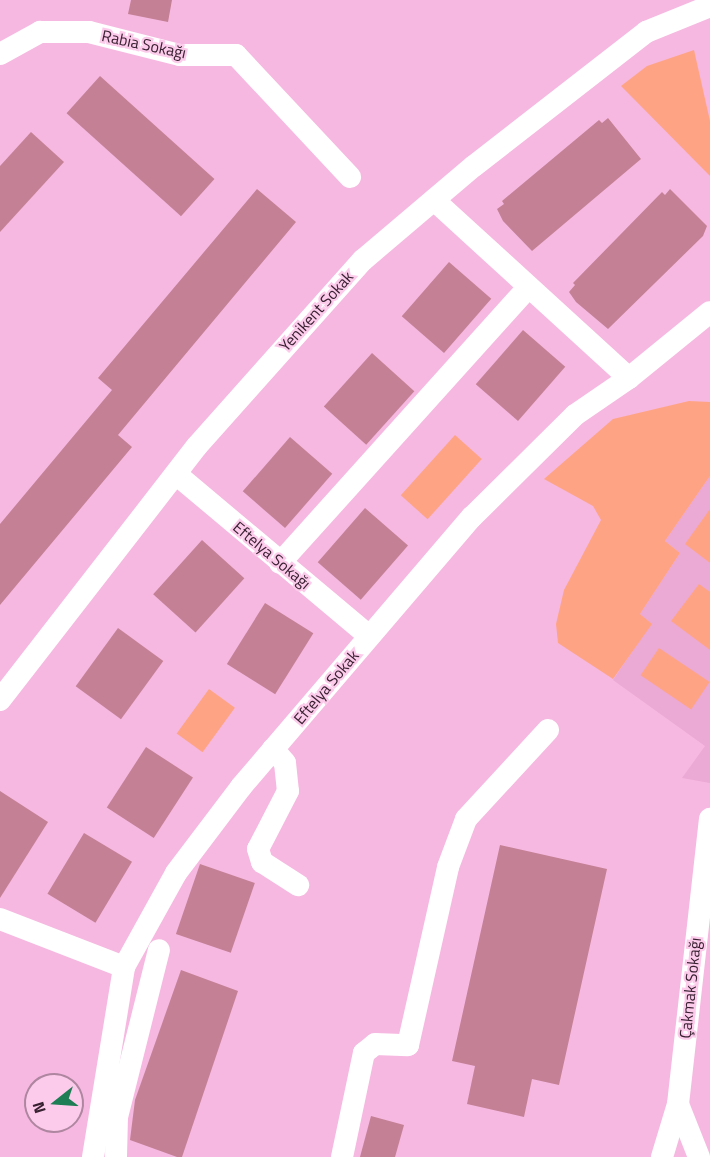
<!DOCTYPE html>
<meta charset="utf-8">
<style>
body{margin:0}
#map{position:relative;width:710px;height:1157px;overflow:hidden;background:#f6b8e0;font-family:"Titillium Web",sans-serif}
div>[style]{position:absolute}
.built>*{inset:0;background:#eba9d5}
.green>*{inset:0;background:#fea485;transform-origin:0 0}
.building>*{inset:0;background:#c48095;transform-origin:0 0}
.minor>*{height:22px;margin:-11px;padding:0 11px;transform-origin:11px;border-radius:11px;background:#fff}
span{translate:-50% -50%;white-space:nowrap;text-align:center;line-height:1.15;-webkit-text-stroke:4.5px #fccaea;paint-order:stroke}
.street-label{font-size:16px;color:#382131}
.north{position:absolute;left:24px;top:1073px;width:60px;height:60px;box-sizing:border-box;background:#fccaea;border:2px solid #ae86a0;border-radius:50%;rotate:253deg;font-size:16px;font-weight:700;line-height:24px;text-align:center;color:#382131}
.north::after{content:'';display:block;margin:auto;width:21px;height:27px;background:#1d7d54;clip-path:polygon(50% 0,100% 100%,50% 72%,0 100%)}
</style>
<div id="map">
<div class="built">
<i style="clip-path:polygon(710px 476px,710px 783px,682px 778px,705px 746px,613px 680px,651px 624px,640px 614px,680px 553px,665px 541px)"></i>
</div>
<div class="green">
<i style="clip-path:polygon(694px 50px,710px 121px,710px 176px,621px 86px,647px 66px)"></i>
<i style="clip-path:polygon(689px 401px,710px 402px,710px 476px,665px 541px,680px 553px,640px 614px,652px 624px,613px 679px,558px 643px,556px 624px,564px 590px,601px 520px,593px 506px,544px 479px,613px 419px)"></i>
<i style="left:455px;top:435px;width:36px;height:81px;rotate:42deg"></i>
<i style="clip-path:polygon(710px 509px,710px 563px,685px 544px)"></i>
<i style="clip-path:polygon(699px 584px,710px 592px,710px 650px,671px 621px)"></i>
<i style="left:659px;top:648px;width:61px;height:33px;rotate:34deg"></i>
<i style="left:209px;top:689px;width:32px;height:55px;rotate:36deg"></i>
</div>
<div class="building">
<i style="clip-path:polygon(131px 0,172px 0,168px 22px,128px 14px)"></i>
<i style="left:100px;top:76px;width:154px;height:50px;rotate:42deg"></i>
<i style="clip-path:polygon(608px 118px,641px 159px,532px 251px,503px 221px,497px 209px,504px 204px,502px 201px,599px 120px,602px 123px)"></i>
<i style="clip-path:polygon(31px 132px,64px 162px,0 232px,0 166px)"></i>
<i style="clip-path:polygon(257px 189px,296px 222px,118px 435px,132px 447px,0 605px,0 524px,112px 390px,98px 378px)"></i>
<i style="clip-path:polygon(670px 189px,707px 226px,703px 236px,608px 329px,576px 302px,569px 292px,575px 285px,573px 283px,662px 192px,665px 195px)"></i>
<i style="left:449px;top:262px;width:56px;height:72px;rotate:41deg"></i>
<i style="left:523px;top:330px;width:56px;height:72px;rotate:41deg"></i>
<i style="left:372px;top:353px;width:57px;height:72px;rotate:42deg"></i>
<i style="left:290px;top:437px;width:56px;height:72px;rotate:41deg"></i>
<i style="left:365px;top:508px;width:57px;height:72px;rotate:41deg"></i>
<i style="left:202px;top:540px;width:57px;height:73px;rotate:42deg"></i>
<i style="left:265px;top:603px;width:57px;height:72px;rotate:32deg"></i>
<i style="left:118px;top:628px;width:56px;height:72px;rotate:36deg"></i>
<i style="left:146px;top:747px;width:56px;height:72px;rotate:33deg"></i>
<i style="clip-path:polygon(0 791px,48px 822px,0 898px)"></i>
<i style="left:84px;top:833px;width:56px;height:71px;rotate:31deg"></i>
<i style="clip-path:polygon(500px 845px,607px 869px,559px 1085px,532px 1079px,524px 1117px,467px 1104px,475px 1066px,452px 1061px)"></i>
<i style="left:200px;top:864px;width:58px;height:74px;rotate:19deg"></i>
<i style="clip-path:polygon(181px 970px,238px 991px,182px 1157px,177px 1157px,130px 1140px,135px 1100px)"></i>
<i style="clip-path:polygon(371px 1116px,404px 1125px,395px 1157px,360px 1157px)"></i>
</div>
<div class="minor">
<i style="left:0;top:54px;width:46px;rotate:-28.8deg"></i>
<i style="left:40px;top:32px;width:49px"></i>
<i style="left:89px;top:32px;width:94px;rotate:14.2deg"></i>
<i style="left:180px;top:55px;width:56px"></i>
<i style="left:236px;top:55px;width:167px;rotate:46.9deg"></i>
<i style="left:434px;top:200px;width:264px;rotate:42.4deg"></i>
<i style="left:176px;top:474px;width:252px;rotate:40deg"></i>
<i style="left:280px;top:563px;width:369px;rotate:-48deg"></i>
<i style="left:0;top:700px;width:321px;rotate:-52.2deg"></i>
<i style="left:197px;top:446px;width:249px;rotate:-48.3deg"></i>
<i style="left:363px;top:260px;width:145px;rotate:-40.3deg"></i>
<i style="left:474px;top:166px;width:218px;rotate:-37.9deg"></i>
<i style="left:646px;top:32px;width:69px;rotate:-22.1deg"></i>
<i style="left:273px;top:749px;width:18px;rotate:49deg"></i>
<i style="left:285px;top:763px;width:28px;rotate:84deg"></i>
<i style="left:288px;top:791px;width:65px;rotate:117.3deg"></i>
<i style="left:258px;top:849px;width:14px;rotate:73deg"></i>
<i style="left:262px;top:862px;width:43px;rotate:32.6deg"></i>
<i style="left:0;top:919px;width:133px;rotate:21.2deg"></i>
<i style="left:678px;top:1104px;width:57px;rotate:68.4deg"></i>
<i style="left:93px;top:1157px;width:193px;rotate:-80.7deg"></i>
<i style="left:124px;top:967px;width:107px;rotate:-61deg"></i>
<i style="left:176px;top:873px;width:108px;rotate:-52.9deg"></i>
<i style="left:241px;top:787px;width:355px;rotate:-49.5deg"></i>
<i style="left:472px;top:517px;width:145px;rotate:-44.7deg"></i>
<i style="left:575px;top:415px;width:65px;rotate:-34.4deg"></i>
<i style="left:629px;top:378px;width:104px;rotate:-39.2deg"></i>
<i style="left:116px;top:1157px;width:40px;rotate:-88.6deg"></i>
<i style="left:117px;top:1117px;width:172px;rotate:-75.9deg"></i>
<i style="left:342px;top:1157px;width:106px;rotate:-78.1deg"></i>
<i style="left:364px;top:1053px;width:14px;rotate:-39deg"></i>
<i style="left:375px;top:1044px;width:33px;rotate:2deg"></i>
<i style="left:408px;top:1045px;width:182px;rotate:-77.3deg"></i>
<i style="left:448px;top:867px;width:51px;rotate:-69.4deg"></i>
<i style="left:466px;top:819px;width:121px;rotate:-47.3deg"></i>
<i style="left:662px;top:1157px;width:55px;rotate:-73.2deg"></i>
<i style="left:678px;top:1104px;width:287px;rotate:-83.6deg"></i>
</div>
<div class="street-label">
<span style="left:144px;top:44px;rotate:12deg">Rabia Sokağı</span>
<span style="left:316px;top:311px;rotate:-48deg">Yenikent Sokak</span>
<span style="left:272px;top:555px;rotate:40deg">Eftelya Sokağı</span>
<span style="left:326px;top:687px;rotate:-50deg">Eftelya Sokak</span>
<span style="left:690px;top:988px;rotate:-84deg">Çakmak Sokağı</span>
</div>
<div class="north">N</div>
</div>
